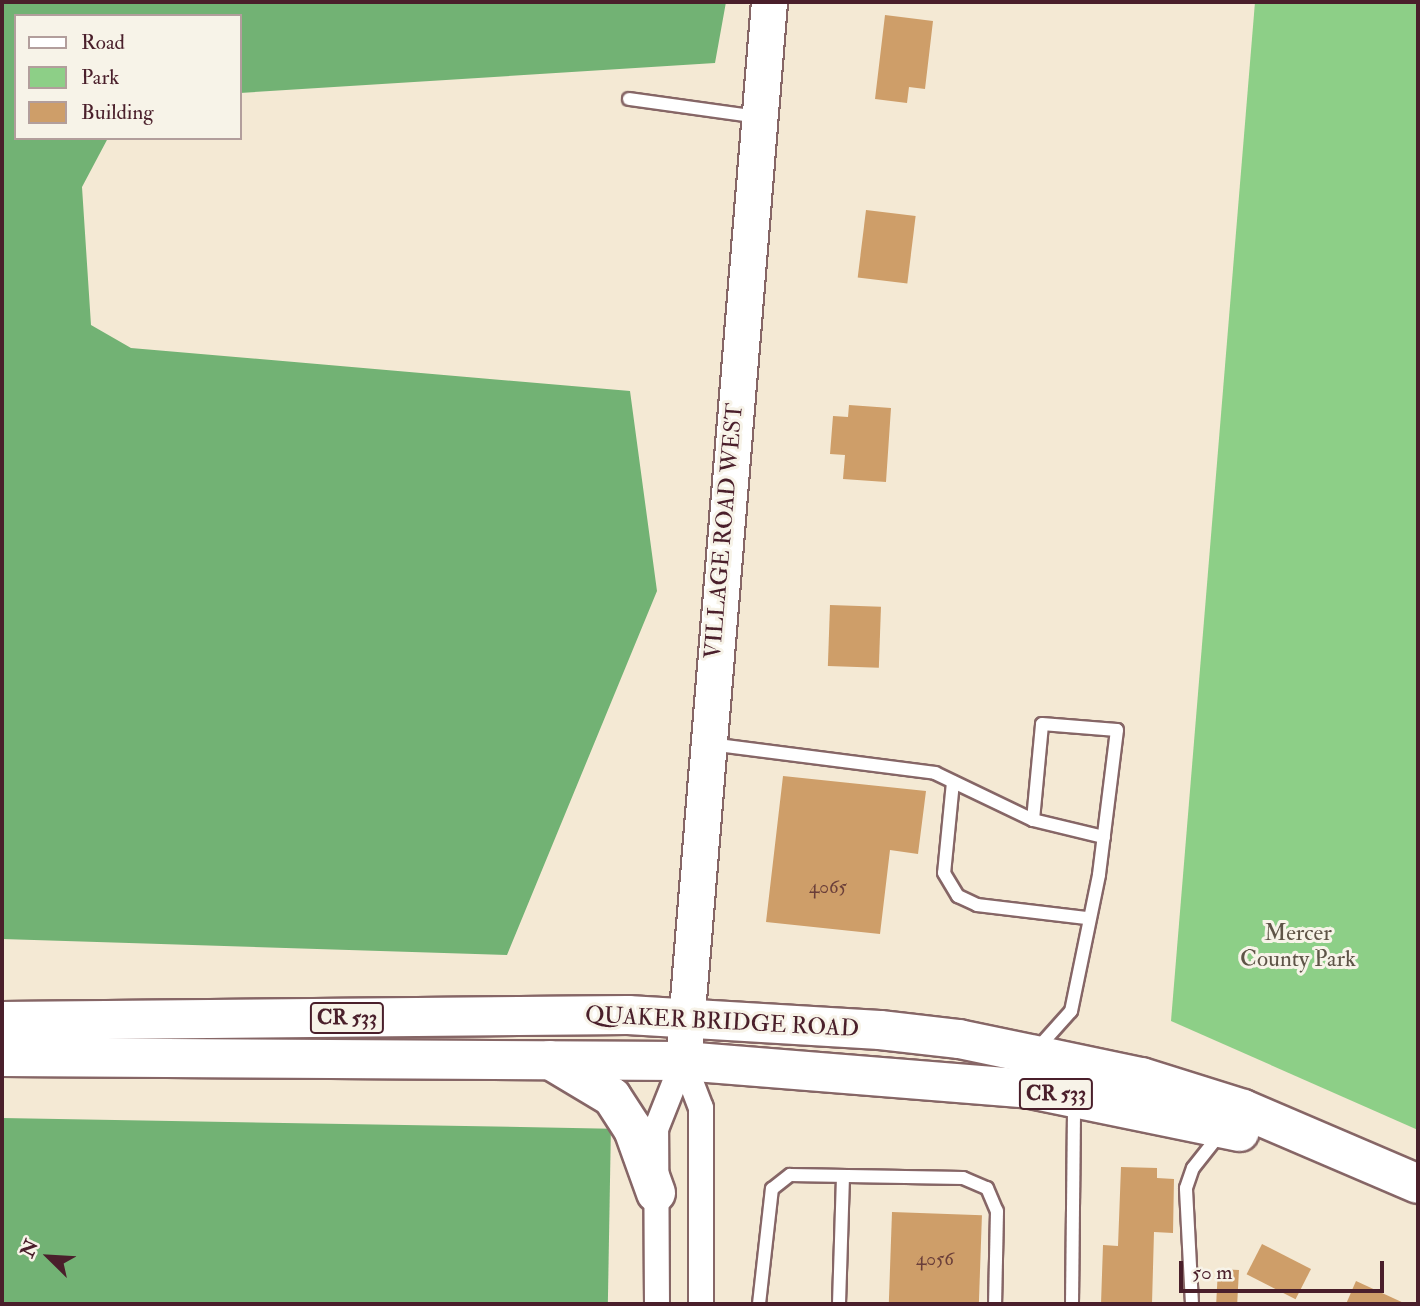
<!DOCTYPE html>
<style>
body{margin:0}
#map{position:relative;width:1420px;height:1306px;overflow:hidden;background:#f4e9d4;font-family:"IM FELL Double Pica",serif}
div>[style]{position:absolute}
.green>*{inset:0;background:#8dcf87}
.forest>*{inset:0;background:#72b274;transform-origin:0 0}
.building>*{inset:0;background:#ce9e69;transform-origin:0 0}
.roads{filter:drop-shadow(2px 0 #866666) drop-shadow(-2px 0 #866666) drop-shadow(0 2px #866666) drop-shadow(0 -2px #866666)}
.lane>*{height:12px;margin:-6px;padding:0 6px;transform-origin:6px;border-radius:6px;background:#fff}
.street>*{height:24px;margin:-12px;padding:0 12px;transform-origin:12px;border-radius:12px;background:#fff}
.secondary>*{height:35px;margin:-17.5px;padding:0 17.5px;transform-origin:17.5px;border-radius:17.5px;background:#fff}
.primary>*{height:38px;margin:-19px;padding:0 19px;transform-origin:19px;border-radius:19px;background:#fff}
span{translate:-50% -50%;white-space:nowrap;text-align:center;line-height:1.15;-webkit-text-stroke:6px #f7f3e8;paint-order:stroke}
.number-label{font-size:19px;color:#6b3f3a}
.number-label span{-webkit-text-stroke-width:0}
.shield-label span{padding:2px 5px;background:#f7f3e8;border:2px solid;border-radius:5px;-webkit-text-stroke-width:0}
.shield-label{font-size:21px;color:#4a1f2b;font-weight:700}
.street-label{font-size:23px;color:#4a1f2b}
.park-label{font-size:23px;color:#5e5447}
.frame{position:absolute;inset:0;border:4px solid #4a1f2b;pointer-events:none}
.legend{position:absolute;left:14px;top:14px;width:228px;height:126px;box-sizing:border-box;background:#f7f3e8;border:2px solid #b29e9c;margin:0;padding:9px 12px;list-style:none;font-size:21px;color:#4a1f2b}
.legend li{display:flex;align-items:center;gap:14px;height:35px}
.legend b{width:35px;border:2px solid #b29e9c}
.north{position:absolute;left:14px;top:1222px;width:70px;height:70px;-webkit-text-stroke:5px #f7f3e8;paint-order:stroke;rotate:294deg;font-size:19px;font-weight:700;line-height:28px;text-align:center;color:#4a1f2b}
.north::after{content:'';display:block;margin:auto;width:24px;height:32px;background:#4a1f2b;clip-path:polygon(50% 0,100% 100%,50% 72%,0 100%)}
.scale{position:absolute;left:1179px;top:1261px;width:205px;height:32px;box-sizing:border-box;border:4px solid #4a1f2b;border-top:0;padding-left:9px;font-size:21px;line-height:24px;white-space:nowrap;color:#4a1f2b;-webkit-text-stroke:5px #f7f3e8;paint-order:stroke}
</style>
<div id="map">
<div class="green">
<i style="clip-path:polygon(1255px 2px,1418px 2px,1418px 1130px,1171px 1021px)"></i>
</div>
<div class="forest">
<i style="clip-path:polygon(2px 2px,726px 2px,715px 63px,240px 93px,240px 16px,16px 16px,16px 138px,108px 138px,82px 187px,91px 325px,131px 348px,630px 391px,657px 591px,507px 955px,2px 939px)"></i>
<i style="left:2px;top:1118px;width:609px;height:186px;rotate:1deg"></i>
</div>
<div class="building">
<i style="clip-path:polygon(885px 15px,933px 21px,925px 89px,909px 87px,907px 103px,875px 99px)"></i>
<i style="left:866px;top:210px;width:50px;height:68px;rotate:7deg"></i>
<i style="clip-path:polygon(849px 405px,891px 408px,886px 482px,843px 479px,845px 455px,830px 454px,833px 416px,848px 417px)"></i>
<i style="left:830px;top:605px;width:51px;height:61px;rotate:2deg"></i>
<i style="clip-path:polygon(783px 776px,926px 791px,918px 854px,890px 850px,880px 934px,766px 922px)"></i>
<i style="clip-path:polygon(1121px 1167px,1157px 1168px,1157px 1178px,1174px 1179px,1173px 1233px,1154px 1232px,1152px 1304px,1101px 1304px,1103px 1245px,1118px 1246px)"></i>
<i style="left:892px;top:1212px;width:90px;height:92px;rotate:2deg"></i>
<i style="left:1262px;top:1244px;width:55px;height:34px;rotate:27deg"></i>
<i style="left:1218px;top:1269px;width:21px;height:35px;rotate:3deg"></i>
<i style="clip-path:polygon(1356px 1281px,1406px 1304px,1346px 1304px)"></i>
</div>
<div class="roads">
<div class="lane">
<i style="left:629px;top:99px;width:131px;rotate:7.9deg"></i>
<i style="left:710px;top:744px;width:227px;rotate:7.3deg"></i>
<i style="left:935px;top:773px;width:109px;rotate:25.6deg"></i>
<i style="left:1033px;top:820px;width:73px;rotate:13.5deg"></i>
<i style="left:953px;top:782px;width:91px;rotate:95.6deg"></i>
<i style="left:944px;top:873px;width:27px;rotate:59deg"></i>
<i style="left:958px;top:896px;width:21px;rotate:25deg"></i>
<i style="left:977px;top:905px;width:110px;rotate:6.8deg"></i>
<i style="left:1033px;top:820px;width:96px;rotate:-84.6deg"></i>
<i style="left:1042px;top:724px;width:75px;rotate:4.6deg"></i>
<i style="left:1117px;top:730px;width:146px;rotate:97.1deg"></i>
<i style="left:1099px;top:875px;width:139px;rotate:101.6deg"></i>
<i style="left:1071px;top:1011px;width:52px;rotate:131.9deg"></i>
<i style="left:759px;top:1304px;width:116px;rotate:-83.6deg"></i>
<i style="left:772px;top:1189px;width:23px;rotate:-38deg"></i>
<i style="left:790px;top:1175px;width:173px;rotate:1deg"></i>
<i style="left:963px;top:1178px;width:26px;rotate:23deg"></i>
<i style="left:987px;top:1188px;width:25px;rotate:67deg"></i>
<i style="left:997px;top:1211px;width:93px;rotate:91.2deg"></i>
<i style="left:839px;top:1304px;width:128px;rotate:-88.2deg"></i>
<i style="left:1072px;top:1304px;width:203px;rotate:-89.4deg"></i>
<i style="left:1192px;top:1304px;width:116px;rotate:-93deg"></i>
<i style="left:1186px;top:1188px;width:21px;rotate:-71deg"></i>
<i style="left:1193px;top:1168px;width:43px;rotate:-51.5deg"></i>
</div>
<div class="street">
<i style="left:683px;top:1061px;width:50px;rotate:69deg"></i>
<i style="left:701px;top:1108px;width:196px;rotate:90deg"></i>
<i style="left:657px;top:1304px;width:175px;rotate:-90.3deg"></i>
<i style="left:656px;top:1129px;width:73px;rotate:-68.3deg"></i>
</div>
<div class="secondary">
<i style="left:683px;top:1061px;width:1062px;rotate:-85.36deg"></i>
</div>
<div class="primary">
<i style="left:2px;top:1021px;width:626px;rotate:-0.55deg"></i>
<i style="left:628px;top:1015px;width:252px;rotate:3.4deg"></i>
<i style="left:880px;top:1030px;width:80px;rotate:6.5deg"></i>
<i style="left:959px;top:1039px;width:186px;rotate:11.8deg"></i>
<i style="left:1141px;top:1077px;width:107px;rotate:17.4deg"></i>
<i style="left:1243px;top:1109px;width:190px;rotate:23.2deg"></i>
<i style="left:2px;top:1057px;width:681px;rotate:0.34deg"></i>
<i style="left:683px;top:1061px;width:348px;rotate:4.6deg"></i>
<i style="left:1030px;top:1089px;width:214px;rotate:11.6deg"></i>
<i style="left:550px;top:1060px;width:72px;rotate:30.8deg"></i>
<i style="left:612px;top:1097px;width:38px;rotate:57deg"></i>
<i style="left:633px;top:1129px;width:68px;rotate:70.2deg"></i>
</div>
</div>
<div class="number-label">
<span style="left:828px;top:888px">4065</span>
<span style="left:935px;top:1260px">4056</span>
</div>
<div class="shield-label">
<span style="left:347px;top:1018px">CR 533</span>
<span style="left:1056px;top:1094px">CR 533</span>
</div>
<div class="street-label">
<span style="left:724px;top:531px;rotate:-85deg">VILLAGE ROAD WEST</span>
<span style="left:722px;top:1022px;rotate:3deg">QUAKER BRIDGE ROAD</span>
</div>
<div class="park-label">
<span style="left:1298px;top:946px">Mercer<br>County Park</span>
</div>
<div class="frame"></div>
<ul class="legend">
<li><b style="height:9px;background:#fff"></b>Road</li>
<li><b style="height:19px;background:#8dcf87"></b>Park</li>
<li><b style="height:19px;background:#ce9e69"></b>Building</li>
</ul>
<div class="north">N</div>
<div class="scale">50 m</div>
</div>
